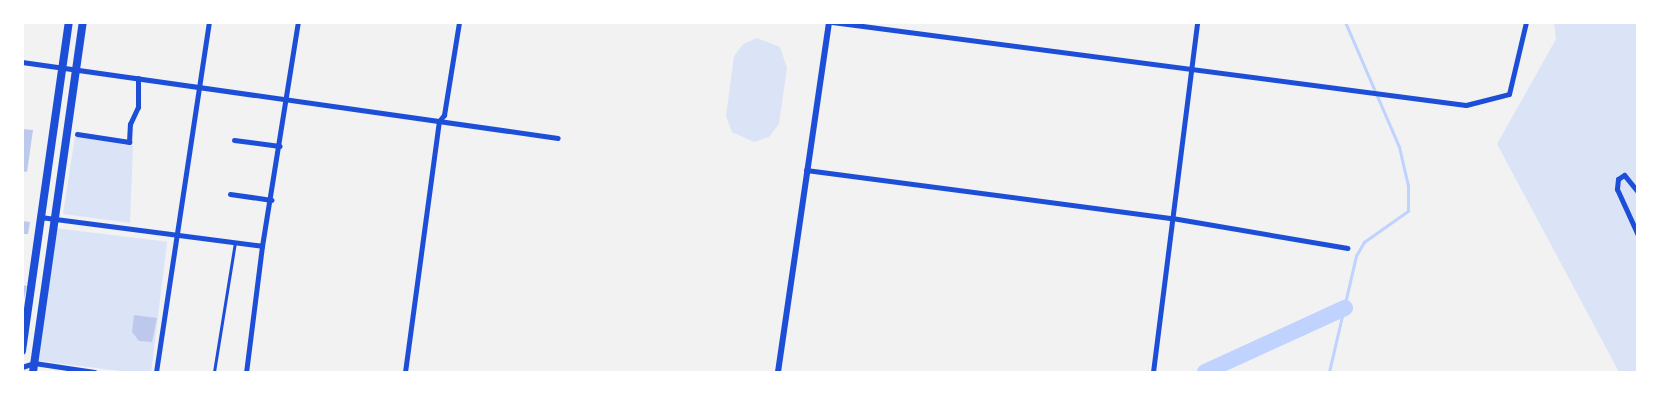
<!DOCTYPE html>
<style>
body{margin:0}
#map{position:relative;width:1660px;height:395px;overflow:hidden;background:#f2f2f2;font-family:"PT Sans",sans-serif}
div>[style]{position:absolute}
.green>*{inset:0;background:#dbe4f7;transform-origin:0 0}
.stream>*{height:2.5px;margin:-1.25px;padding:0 1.25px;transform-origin:1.25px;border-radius:1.25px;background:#bfd3fe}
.river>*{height:16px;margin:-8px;padding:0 8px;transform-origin:8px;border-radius:8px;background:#bfd3fe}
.building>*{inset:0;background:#bdc9ec}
.service>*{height:2.5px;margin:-1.25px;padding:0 1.25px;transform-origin:1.25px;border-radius:1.25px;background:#1d4ed8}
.minor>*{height:5px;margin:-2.5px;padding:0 2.5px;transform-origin:2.5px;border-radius:2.5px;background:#1d4ed8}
.tertiary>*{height:6px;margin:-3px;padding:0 3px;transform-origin:3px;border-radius:3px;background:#1d4ed8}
.primary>*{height:8px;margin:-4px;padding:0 4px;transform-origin:4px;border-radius:4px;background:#1d4ed8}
span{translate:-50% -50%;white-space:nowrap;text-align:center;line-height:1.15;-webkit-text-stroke:4px #fff;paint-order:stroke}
.frame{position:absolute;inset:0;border:24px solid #fff;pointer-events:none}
</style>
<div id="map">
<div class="green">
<i style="clip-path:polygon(1554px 23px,1637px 23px,1637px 372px,1619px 372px,1497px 144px,1556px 39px)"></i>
<i style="clip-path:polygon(757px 38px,780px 47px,787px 68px,779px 124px,769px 137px,754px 142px,732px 132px,726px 116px,734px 56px,743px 44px)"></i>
<i style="clip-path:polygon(75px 136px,133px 146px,130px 223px,63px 214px)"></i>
<i style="left:55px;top:228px;width:113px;height:134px;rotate:7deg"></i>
</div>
<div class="stream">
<i style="left:1329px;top:372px;width:119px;rotate:-76.9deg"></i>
<i style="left:1356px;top:256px;width:16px;rotate:-60deg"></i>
<i style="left:1364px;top:242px;width:54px;rotate:-35.2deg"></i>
<i style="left:1408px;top:211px;width:25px;rotate:-90deg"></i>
<i style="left:1408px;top:186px;width:40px;rotate:-103deg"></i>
<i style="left:1399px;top:147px;width:136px;rotate:-113.4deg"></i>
</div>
<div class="river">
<i style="left:1205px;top:372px;width:154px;rotate:-24.6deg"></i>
</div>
<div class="building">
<i style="clip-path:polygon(22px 129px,33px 130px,27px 172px,22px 171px)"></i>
<i style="clip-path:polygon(22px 221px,30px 222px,28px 234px,22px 234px)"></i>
<i style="clip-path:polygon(22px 285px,27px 286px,24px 298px,22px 298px)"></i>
<i style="clip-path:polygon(134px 315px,157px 318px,152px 342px,139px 341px,132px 332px)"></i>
</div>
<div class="service">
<i style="left:214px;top:372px;width:131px;rotate:-80.8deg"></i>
</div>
<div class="minor">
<i style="left:832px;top:22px;width:639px;rotate:7.46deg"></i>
<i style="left:1466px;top:105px;width:44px;rotate:-14.3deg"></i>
<i style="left:1509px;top:94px;width:74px;rotate:-76.7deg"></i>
<i style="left:22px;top:62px;width:541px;rotate:8.07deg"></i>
<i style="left:77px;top:134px;width:53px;rotate:8.7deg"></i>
<i style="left:129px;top:142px;width:18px;rotate:-87deg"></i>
<i style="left:130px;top:124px;width:19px;rotate:-65deg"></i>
<i style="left:138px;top:107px;width:29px;rotate:-90deg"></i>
<i style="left:234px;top:140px;width:46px;rotate:7.4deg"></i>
<i style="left:806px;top:170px;width:369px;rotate:7.5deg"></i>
<i style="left:1172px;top:218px;width:178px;rotate:9.7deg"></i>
<i style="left:1638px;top:192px;width:22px;rotate:-129deg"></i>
<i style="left:1624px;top:175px;width:7px;rotate:146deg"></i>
<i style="left:1618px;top:179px;width:10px;rotate:96deg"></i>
<i style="left:1617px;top:189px;width:51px;rotate:65.5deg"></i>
<i style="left:230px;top:194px;width:42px;rotate:8.1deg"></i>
<i style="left:40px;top:217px;width:224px;rotate:7.4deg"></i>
<i style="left:262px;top:246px;width:127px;rotate:97.2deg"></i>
<i style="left:262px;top:246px;width:227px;rotate:-80.9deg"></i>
<i style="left:22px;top:367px;width:13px;rotate:-18deg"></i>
<i style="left:34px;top:363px;width:61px;rotate:8.5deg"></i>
<i style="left:156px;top:372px;width:354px;rotate:-81.4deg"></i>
<i style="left:405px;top:372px;width:253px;rotate:-82.3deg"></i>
<i style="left:439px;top:121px;width:8px;rotate:-50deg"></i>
<i style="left:444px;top:115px;width:94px;rotate:-80.8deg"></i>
<i style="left:1153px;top:372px;width:353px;rotate:-82.8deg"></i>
</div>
<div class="tertiary">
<i style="left:778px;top:372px;width:354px;rotate:-81.7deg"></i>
</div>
<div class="primary">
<i style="left:22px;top:351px;width:332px;rotate:-81.9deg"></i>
<i style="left:33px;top:372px;width:354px;rotate:-81.9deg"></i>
</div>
<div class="frame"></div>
</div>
